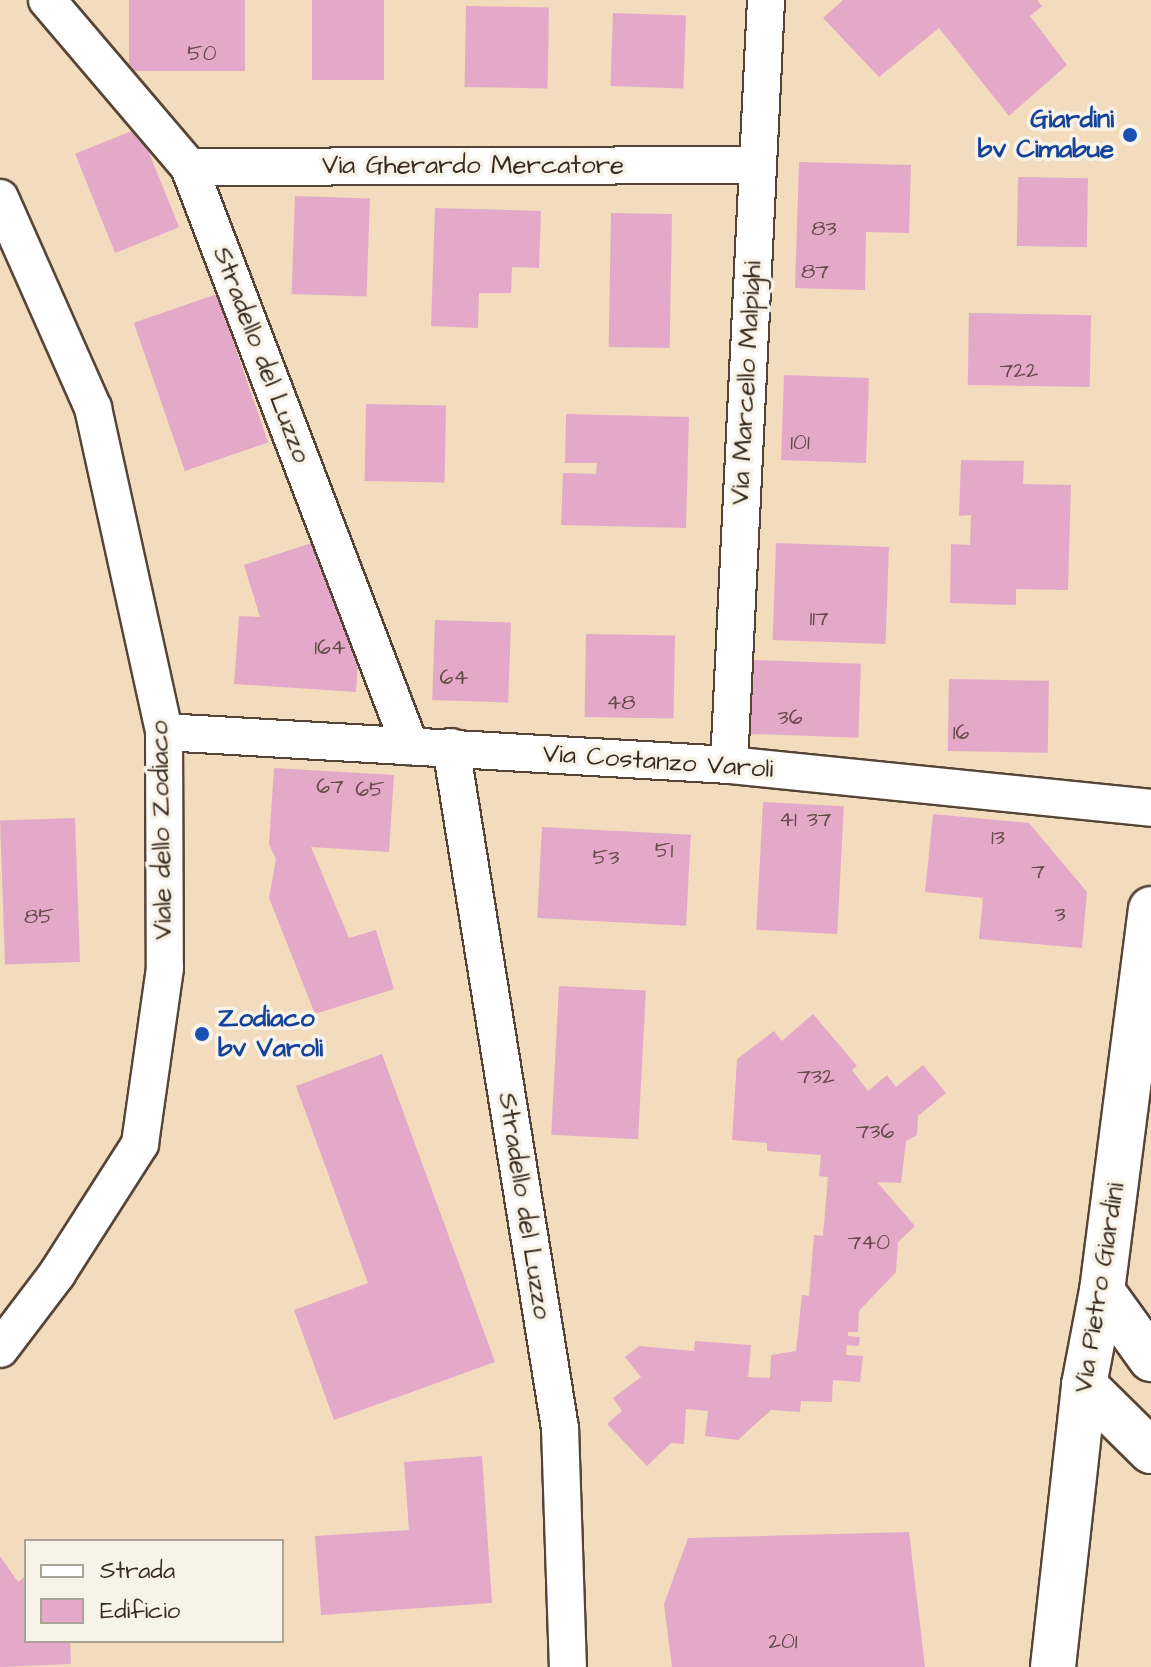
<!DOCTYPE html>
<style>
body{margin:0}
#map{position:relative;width:1151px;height:1667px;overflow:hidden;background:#f2dcbd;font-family:"Architects Daughter",sans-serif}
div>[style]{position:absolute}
.building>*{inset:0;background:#e4a9c8;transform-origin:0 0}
.roads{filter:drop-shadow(2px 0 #564536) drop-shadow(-2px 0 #564536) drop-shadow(0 2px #564536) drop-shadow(0 -2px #564536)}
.street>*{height:36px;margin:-18px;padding:0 18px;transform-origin:18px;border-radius:18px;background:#fff}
.secondary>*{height:44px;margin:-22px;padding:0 22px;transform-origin:22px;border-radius:22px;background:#fff}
.dots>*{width:22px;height:22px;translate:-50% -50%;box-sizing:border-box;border:4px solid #f7f3e8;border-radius:50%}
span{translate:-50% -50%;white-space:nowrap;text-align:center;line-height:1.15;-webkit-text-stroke:7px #f7f3e8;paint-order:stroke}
.number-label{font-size:22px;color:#654a48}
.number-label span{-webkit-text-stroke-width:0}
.transit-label{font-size:26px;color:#164399;font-weight:700}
.right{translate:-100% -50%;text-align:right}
.left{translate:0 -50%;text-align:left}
.street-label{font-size:26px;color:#3b2a1e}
.legend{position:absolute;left:24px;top:1539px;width:260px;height:104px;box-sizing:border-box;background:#f7f3e8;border:2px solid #aca397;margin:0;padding:10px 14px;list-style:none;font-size:24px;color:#3b2a1e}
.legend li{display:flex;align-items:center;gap:16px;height:40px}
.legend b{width:40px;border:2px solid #aca397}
</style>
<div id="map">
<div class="building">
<i style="left:129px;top:0;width:116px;height:71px"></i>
<i style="left:312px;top:0;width:72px;height:80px"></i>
<i style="clip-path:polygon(843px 0,1037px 0,1042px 6px,1030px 16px,1067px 65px,1009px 116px,939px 28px,879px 77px,823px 18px)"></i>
<i style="left:466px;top:6px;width:83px;height:81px;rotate:1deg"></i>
<i style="left:613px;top:13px;width:73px;height:73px;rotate:2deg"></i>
<i style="left:139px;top:128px;width:107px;height:69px;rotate:68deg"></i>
<i style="clip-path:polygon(799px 162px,911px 165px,909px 233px,866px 232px,865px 290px,795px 288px)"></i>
<i style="left:1018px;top:177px;width:70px;height:69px;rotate:1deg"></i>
<i style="left:295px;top:196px;width:75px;height:98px;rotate:2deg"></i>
<i style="clip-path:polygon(435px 208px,541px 211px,539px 268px,512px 267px,511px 293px,479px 293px,478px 328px,431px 326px)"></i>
<i style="left:611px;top:213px;width:61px;height:134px;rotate:1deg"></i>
<i style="left:217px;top:294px;width:157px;height:88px;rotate:71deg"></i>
<i style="left:969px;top:313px;width:122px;height:72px;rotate:1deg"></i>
<i style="left:784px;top:375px;width:85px;height:85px;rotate:2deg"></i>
<i style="left:366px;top:404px;width:80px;height:77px;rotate:1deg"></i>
<i style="clip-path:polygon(566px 414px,689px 417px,686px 528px,561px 525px,563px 473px,596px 474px,597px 463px,565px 463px)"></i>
<i style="clip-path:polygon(961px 460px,1024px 461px,1023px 484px,1071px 485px,1068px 590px,1016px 589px,1016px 605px,950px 603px,951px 544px,970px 545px,971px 515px,959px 516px)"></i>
<i style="clip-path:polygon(321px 540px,358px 660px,356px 692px,234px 684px,239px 616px,260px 617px,244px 565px)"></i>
<i style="left:776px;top:543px;width:113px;height:97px;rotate:2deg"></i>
<i style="left:435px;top:620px;width:76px;height:80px;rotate:2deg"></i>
<i style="left:586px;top:634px;width:89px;height:83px;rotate:1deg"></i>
<i style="left:753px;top:660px;width:108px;height:74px;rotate:2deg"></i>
<i style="left:949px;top:679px;width:100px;height:72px;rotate:1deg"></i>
<i style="clip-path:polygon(274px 768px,394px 775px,389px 852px,311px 847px,349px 938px,376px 930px,394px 989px,315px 1014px,269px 898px,276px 859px,269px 844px)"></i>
<i style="left:763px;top:802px;width:81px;height:128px;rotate:3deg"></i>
<i style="clip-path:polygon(933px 814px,1029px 823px,1087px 892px,1082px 948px,979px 939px,983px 898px,925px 892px)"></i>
<i style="left:75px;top:818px;width:144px;height:75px;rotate:88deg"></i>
<i style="left:542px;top:827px;width:149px;height:91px;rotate:3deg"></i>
<i style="left:559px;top:986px;width:87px;height:149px;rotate:3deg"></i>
<i style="clip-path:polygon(813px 1014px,857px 1066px,852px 1070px,868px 1091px,887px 1075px,896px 1087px,923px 1065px,946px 1093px,918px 1116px,917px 1135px,906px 1141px,901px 1183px,877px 1182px,915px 1226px,898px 1242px,896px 1272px,859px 1311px,858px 1332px,848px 1332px,848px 1336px,860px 1337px,859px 1346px,847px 1345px,846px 1355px,863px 1356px,860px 1382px,833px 1380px,832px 1402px,801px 1401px,800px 1412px,771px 1410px,738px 1440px,705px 1436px,708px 1411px,686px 1409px,684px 1444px,671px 1443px,647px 1466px,607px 1424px,622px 1411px,613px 1398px,641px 1377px,625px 1357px,639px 1346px,694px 1351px,695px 1341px,751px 1345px,748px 1377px,770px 1378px,771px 1355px,796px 1351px,802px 1295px,809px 1296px,814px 1235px,823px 1236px,828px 1177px,819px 1176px,821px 1155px,767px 1151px,767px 1143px,732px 1140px,737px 1059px,774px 1031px,782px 1041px)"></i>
<i style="clip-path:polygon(382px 1054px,495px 1362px,334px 1420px,294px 1310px,368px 1283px,296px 1086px)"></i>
<i style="clip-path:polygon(482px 1456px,492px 1603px,321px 1615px,315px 1536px,409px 1530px,404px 1462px)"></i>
<i style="clip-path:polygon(909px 1532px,925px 1667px,672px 1667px,664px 1604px,688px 1538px)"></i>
<i style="clip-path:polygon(0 1556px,18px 1582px,26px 1576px,26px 1641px,70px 1641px,71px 1664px,0 1667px)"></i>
</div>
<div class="roads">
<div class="street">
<i style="left:47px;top:0;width:219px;rotate:49.6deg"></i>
<i style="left:189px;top:167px;width:620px;rotate:69.11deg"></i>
<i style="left:189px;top:167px;width:569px;rotate:-0.2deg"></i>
<i style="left:0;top:198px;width:230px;rotate:66.1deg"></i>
<i style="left:93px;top:408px;width:332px;rotate:77.6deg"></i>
<i style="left:164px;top:732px;width:236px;rotate:89.8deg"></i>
<i style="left:165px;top:968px;width:178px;rotate:98.1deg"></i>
<i style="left:140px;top:1144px;width:154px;rotate:122.6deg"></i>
<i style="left:57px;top:1274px;width:94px;rotate:127.2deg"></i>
<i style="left:164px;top:732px;width:566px;rotate:3.34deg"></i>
<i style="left:729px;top:765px;width:424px;rotate:5.8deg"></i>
<i style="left:451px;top:747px;width:690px;rotate:80.91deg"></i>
<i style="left:560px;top:1428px;width:239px;rotate:88.1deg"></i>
<i style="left:729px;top:765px;width:766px;rotate:-87.23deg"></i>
</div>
<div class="secondary">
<i style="left:1102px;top:1291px;width:84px;rotate:54.2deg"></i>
<i style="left:1084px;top:1385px;width:94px;rotate:44.6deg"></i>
<i style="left:1053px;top:1667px;width:284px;rotate:-83.7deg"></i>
<i style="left:1084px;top:1385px;width:96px;rotate:-79.2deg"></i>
<i style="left:1102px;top:1291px;width:385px;rotate:-82.7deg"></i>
</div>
</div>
<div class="dots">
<i style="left:1130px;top:135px;background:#1a4fb4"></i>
<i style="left:202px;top:1034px;background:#1a4fb4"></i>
</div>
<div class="number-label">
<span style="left:202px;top:54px">50</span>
<span style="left:824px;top:229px">83</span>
<span style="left:815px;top:272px">87</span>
<span style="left:1019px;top:371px">722</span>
<span style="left:800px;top:443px">101</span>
<span style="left:819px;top:619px">117</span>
<span style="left:330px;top:648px">164</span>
<span style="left:454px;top:678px">64</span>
<span style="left:621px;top:703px">48</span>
<span style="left:790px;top:718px">36</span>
<span style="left:961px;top:733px">16</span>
<span style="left:330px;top:787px">67</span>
<span style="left:370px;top:790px">65</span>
<span style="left:788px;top:820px">41</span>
<span style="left:819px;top:820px">37</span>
<span style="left:998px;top:838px">13</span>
<span style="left:664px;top:851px">51</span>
<span style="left:606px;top:858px">53</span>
<span style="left:1038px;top:872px">7</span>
<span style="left:1060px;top:915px">3</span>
<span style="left:39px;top:917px">85</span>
<span style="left:816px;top:1077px">732</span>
<span style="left:875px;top:1132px">736</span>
<span style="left:869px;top:1243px">740</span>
<span style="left:783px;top:1642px">201</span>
</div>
<div class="transit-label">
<span class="right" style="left:1114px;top:135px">Giardini<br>bv Cimabue</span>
<span class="left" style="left:218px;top:1034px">Zodiaco<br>bv Varoli</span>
</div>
<div class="street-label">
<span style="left:473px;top:166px">Via Gherardo Mercatore</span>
<span style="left:261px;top:355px;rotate:69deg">Stradello del Luzzo</span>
<span style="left:747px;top:383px;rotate:-87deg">Via Marcello Malpighi</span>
<span style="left:658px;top:762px;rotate:4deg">Via Costanzo Varoli</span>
<span style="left:162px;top:830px;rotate:-91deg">Viale dello Zodiaco</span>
<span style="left:524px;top:1206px;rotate:81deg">Stradello del Luzzo</span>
<span style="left:1100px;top:1288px;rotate:-81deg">Via Pietro Giardini</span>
</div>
<ul class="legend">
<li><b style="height:10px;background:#fff"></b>Strada</li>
<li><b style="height:22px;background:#e4a9c8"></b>Edificio</li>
</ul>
</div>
